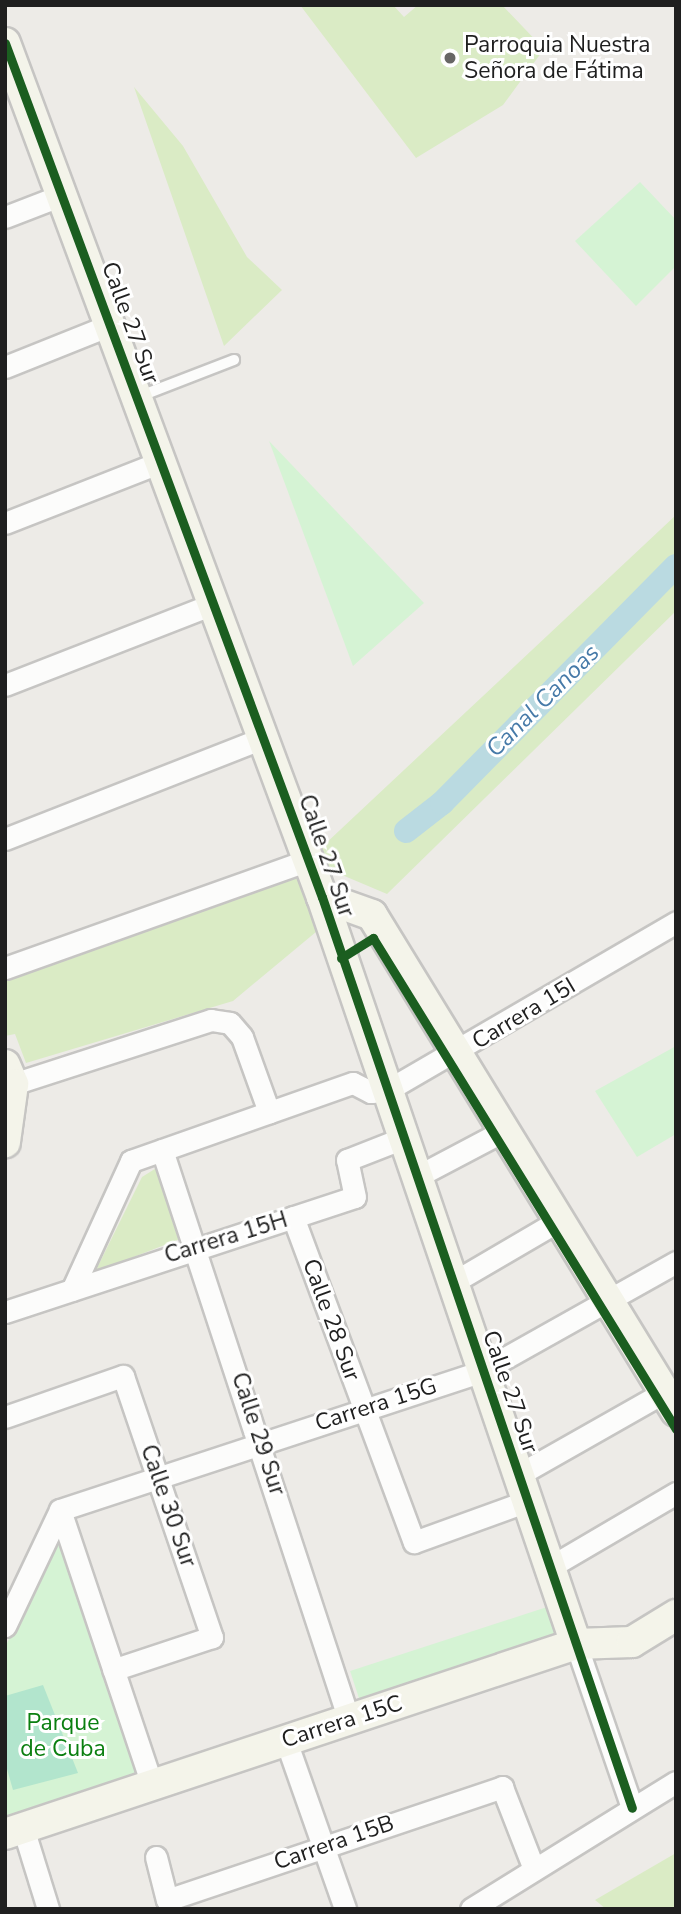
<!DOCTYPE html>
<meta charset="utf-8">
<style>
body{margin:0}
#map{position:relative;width:681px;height:1914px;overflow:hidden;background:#edebe7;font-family:"Nunito Sans",sans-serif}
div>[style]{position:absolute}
.grass>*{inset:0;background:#daebc5}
.park>*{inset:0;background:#d5f3d4;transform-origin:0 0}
.pitch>*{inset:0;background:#b2e5cd}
.canal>*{height:24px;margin:-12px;padding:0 12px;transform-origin:12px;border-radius:12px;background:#badae1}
.roads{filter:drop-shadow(2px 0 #c6c5c3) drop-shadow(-2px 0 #c6c5c3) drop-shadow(0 2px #c6c5c3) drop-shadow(0 -2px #c6c5c3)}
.lane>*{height:10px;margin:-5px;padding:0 5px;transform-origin:5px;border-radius:5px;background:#fcfcfb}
.street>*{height:21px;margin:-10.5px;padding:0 10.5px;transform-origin:10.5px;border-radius:10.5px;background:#fcfcfb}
.secondary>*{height:30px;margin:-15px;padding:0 15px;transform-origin:15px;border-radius:15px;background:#f4f4ea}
.cycleway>*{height:9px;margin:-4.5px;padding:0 4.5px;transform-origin:4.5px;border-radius:4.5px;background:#1b5e20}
.dots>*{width:19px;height:19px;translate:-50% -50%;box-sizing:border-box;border:4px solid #fff;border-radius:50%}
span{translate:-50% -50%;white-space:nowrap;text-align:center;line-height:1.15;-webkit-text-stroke:6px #fff;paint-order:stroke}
.poi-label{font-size:23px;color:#1f1f1f}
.left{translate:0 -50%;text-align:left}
.street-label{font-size:23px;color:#1f1f1f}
.park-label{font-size:23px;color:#0a7f10}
.water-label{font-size:24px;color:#467aa8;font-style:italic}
.frame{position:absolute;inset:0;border:7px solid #1f1f1f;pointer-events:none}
</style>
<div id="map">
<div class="grass">
<i style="clip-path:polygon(300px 5px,393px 5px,404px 17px,418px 5px,502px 5px,544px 49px,503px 105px,416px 158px)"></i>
<i style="clip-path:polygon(134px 87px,183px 146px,247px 257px,282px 290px,224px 346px)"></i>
<i style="clip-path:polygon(676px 515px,676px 611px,387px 894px,309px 861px,328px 922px,233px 1001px,26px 1063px,15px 1034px,5px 1036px,5px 968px,308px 860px)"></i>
<i style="clip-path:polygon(158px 1167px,180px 1239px,95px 1272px,142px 1177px)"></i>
<i style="clip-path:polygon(676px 1853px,676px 1909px,606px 1909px,595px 1900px)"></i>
</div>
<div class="park">
<i style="clip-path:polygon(640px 182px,676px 220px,676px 266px,636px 306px,575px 241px)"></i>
<i style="clip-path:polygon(269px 441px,424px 603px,353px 666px)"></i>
<i style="clip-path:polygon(676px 1046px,676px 1134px,637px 1157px,595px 1091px)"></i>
<i style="clip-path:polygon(61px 1537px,136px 1774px,5px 1816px,5px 1647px)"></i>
<i style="left:547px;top:1607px;width:35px;height:207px;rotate:72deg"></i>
</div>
<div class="pitch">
<i style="clip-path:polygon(43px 1685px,78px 1773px,13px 1790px,5px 1762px,5px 1696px)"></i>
</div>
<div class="canal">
<i style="left:406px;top:831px;width:46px;rotate:-37.9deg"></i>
<i style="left:442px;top:803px;width:333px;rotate:-45.4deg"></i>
</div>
<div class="roads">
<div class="lane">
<i style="left:138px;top:397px;width:103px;rotate:-21.1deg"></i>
</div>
<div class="street">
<i style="left:5px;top:217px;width:61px;rotate:-21.1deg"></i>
<i style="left:5px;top:367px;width:113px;rotate:-21.8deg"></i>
<i style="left:5px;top:523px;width:168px;rotate:-21.4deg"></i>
<i style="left:5px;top:685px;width:223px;rotate:-21.3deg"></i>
<i style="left:5px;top:839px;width:277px;rotate:-21.4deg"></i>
<i style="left:5px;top:968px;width:322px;rotate:-19.6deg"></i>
<i style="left:13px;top:1084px;width:208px;rotate:-17.9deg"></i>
<i style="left:211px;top:1020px;width:19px;rotate:9deg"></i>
<i style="left:230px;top:1023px;width:18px;rotate:49deg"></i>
<i style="left:242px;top:1037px;width:80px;rotate:70.2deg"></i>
<i style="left:162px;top:1150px;width:600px;rotate:71.84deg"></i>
<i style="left:416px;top:1177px;width:101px;rotate:-27.8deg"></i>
<i style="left:293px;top:1217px;width:347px;rotate:69.6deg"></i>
<i style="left:414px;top:1542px;width:120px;rotate:-19.9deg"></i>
<i style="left:452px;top:1283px;width:125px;rotate:-30.3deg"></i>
<i style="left:72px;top:1290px;width:142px;rotate:-65.4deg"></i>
<i style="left:131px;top:1161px;width:235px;rotate:-19.4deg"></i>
<i style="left:353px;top:1083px;width:20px;rotate:27deg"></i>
<i style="left:371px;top:1092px;width:15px;rotate:-4deg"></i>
<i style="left:386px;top:1091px;width:336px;rotate:-30.2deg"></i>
<i style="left:5px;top:1312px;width:368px;rotate:-18.2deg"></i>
<i style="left:355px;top:1197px;width:38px;rotate:-102deg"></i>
<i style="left:347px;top:1160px;width:60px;rotate:-21.4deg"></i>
<i style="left:5px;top:1417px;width:125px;rotate:-19.2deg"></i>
<i style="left:123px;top:1376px;width:276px;rotate:71.2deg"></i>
<i style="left:212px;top:1637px;width:104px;rotate:161.6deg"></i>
<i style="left:518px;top:1475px;width:168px;rotate:-29.6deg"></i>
<i style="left:60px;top:1510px;width:444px;rotate:-18.2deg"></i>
<i style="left:482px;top:1371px;width:223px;rotate:-29.3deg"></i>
<i style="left:60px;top:1510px;width:290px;rotate:71.5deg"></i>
<i style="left:550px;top:1567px;width:146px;rotate:-30.4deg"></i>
<i style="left:5px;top:1626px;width:128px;rotate:-64.6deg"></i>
<i style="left:576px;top:1644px;width:173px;rotate:71.1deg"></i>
<i style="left:286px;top:1741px;width:178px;rotate:70.6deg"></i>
<i style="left:23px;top:1828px;width:85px;rotate:72.8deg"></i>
<i style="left:156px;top:1857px;width:44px;rotate:75.7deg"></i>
<i style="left:167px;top:1900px;width:354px;rotate:-18.6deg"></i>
<i style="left:502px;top:1787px;width:88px;rotate:68.7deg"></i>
<i style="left:471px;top:1909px;width:241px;rotate:-31.8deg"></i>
</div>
<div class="secondary">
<i style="left:5px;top:43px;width:911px;rotate:69.64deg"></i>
<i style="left:322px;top:897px;width:789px;rotate:71.22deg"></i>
<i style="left:322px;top:897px;width:53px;rotate:19.8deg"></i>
<i style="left:372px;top:915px;width:582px;rotate:58.5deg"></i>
<i style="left:5px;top:1065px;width:21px;rotate:67deg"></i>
<i style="left:13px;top:1084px;width:59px;rotate:97.9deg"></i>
<i style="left:5px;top:1834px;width:602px;rotate:-18.4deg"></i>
<i style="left:576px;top:1644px;width:56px;rotate:-2deg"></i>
<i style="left:632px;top:1642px;width:52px;rotate:-31.5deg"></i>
</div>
</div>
<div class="cycleway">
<i style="left:5px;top:43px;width:911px;rotate:69.64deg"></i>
<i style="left:322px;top:897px;width:962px;rotate:71.21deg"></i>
<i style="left:341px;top:958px;width:38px;rotate:-32deg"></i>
<i style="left:373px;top:938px;width:577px;rotate:58.32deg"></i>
</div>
<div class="dots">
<i style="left:450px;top:58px;background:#676665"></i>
</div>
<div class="poi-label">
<span class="left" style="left:464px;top:58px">Parroquia Nuestra<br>Señora de Fátima</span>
</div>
<div class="street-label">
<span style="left:130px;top:323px;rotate:70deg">Calle 27 Sur</span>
<span style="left:326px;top:856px;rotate:71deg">Calle 27 Sur</span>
<span style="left:524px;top:1014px;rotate:-31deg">Carrera 15I</span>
<span style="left:226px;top:1238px;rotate:-17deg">Carrera 15H</span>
<span style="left:331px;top:1320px;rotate:70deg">Calle 28 Sur</span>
<span style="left:510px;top:1392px;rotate:71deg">Calle 27 Sur</span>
<span style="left:376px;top:1405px;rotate:-18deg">Carrera 15G</span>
<span style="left:258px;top:1434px;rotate:72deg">Calle 29 Sur</span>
<span style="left:168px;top:1506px;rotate:71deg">Calle 30 Sur</span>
<span style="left:342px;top:1722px;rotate:-18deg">Carrera 15C</span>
<span style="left:334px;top:1843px;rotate:-19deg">Carrera 15B</span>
</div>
<div class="park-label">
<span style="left:63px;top:1736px">Parque<br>de Cuba</span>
</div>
<div class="water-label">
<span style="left:543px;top:701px;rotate:-45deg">Canal Canoas</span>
</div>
<div class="frame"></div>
</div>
